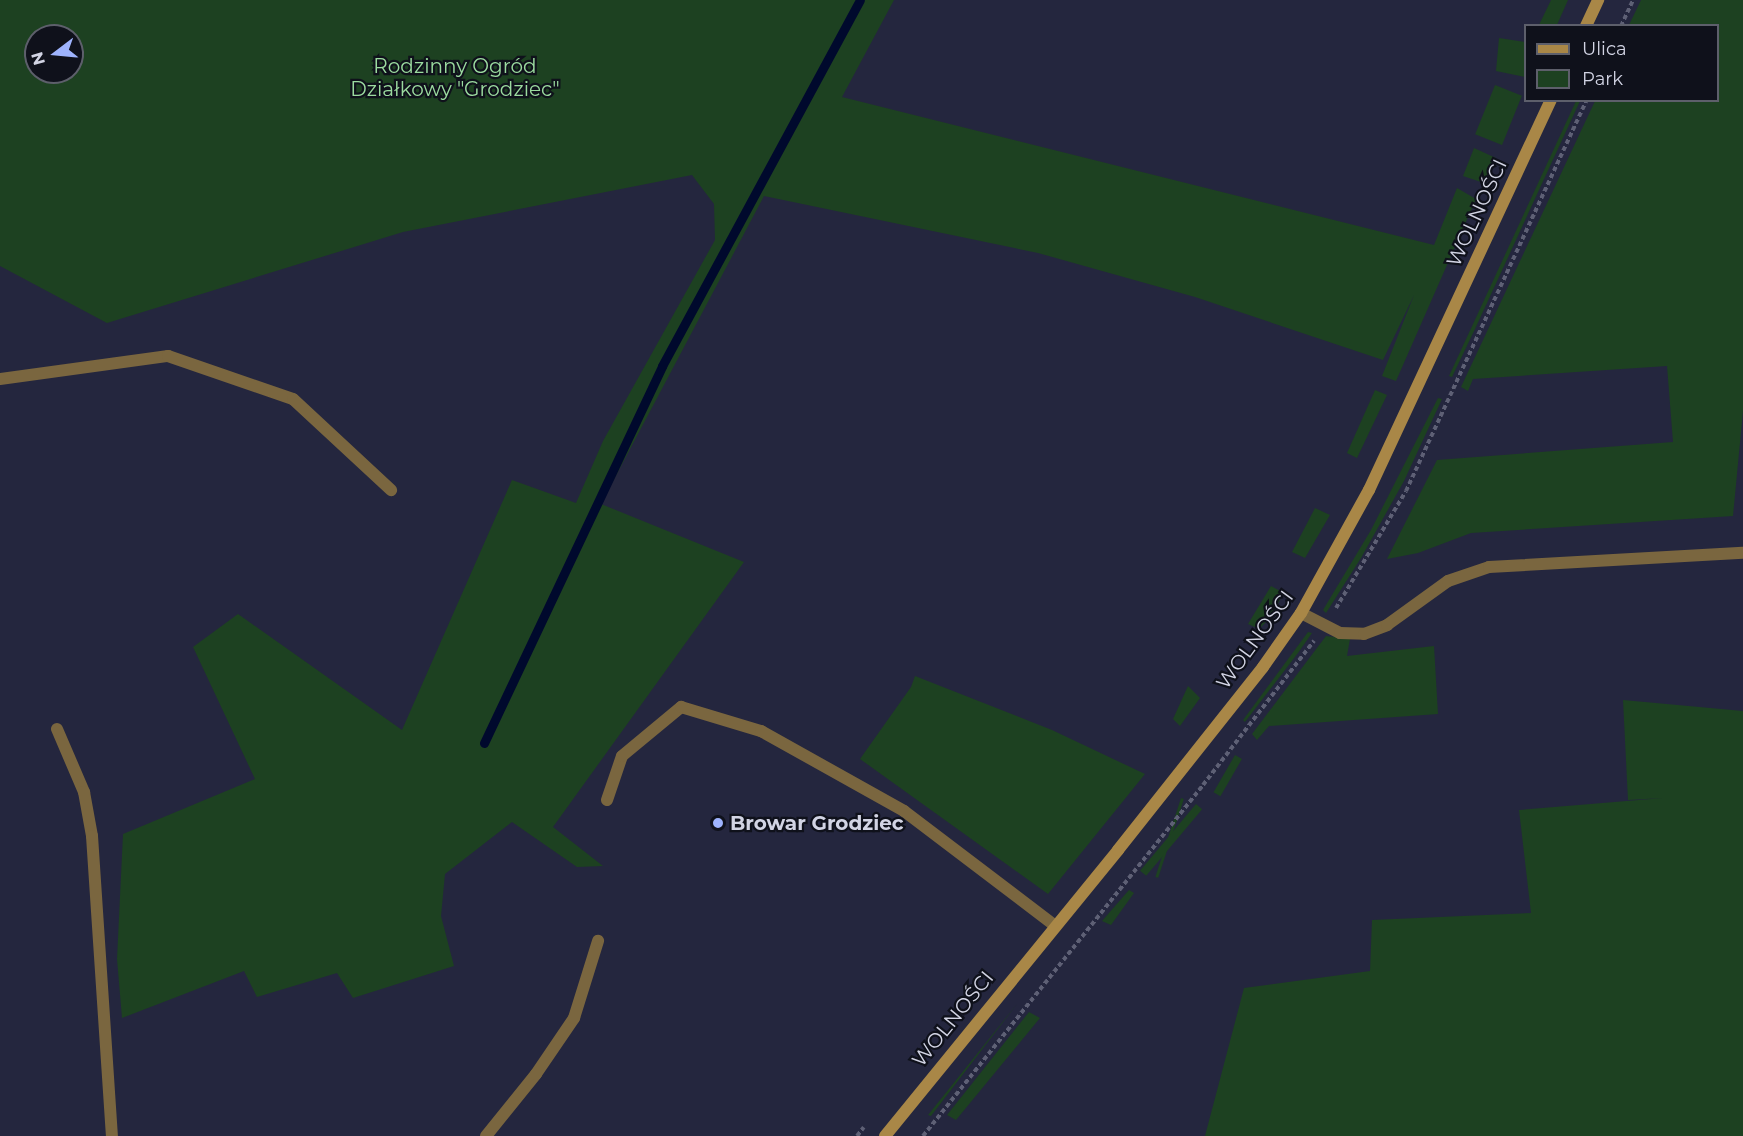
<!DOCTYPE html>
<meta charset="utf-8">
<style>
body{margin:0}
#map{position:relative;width:1743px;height:1136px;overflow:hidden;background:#24263e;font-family:Montserrat,sans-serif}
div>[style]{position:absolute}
.green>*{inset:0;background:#1d4121;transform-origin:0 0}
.stream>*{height:9px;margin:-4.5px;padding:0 4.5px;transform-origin:4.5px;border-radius:4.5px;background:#00092d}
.path>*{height:4px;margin-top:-2px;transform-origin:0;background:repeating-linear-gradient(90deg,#5e6075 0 4.5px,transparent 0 7.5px)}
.lane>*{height:12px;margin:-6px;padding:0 6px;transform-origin:6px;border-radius:6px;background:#7a663f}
.secondary>*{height:12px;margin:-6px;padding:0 6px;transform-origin:6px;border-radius:6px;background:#a98747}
.dots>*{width:16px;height:16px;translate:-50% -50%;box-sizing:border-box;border:3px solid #0f111b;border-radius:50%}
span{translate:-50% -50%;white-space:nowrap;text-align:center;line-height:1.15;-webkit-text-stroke:4.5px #0f111b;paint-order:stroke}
.park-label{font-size:20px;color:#9bdb9f}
.street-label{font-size:20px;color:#d2d4e4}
.poi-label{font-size:20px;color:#d2d4e4;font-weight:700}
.left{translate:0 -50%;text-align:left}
.legend{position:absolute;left:1524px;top:24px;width:195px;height:78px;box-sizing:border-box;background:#0f111b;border:2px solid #5d5f6b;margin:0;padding:8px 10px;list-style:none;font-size:18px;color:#d2d4e4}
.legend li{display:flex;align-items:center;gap:12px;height:30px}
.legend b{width:30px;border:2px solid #5d5f6b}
.north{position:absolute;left:24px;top:24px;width:60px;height:60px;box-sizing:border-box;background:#0f111b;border:2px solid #5d5f6b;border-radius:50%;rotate:254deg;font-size:16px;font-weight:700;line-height:24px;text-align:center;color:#d2d4e4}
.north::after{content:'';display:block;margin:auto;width:21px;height:27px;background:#9eb3fd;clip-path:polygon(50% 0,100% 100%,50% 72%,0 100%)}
</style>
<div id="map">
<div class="green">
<i style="clip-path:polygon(evenodd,0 0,894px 0,842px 97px,1434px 245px,1457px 188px,1476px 199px,1396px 381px,1382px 376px,1414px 295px,1383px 360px,1195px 297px,1038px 253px,764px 196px,601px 504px,744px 562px,553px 827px,603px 866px,577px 867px,512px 822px,445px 874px,441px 916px,454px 966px,353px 998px,337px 973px,257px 997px,244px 971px,122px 1018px,117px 959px,123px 834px,255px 779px,193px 647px,238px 614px,402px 730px,512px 480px,576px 503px,603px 441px,715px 240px,714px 204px,692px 175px,403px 232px,107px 323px,0 266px,0 0,36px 36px,72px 36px,72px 72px,36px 72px,36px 36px)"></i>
<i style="clip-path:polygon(1551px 0,1568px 0,1557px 25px,1539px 25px)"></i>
<i style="clip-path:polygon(1641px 0,1743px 0,1743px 411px,1733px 516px,1471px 533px,1418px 553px,1387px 559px,1437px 460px,1673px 442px,1667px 366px,1473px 379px,1468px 391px,1461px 387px,1595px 101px,1718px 100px,1718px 26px,1629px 25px)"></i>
<i style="clip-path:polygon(1499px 38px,1525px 42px,1525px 77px,1496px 71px)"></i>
<i style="left:1495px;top:85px;width:29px;height:53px;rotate:22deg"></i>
<i style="clip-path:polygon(1576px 101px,1580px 101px,1475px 329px,1452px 377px,1449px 376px)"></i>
<i style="clip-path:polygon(1474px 148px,1496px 158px,1484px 183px,1463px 176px)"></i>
<i style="clip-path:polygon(1375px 390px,1387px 395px,1357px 458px,1347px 453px)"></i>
<i style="clip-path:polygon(1438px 398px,1442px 399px,1404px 481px,1361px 558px,1326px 613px,1323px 610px,1371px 530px)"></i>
<i style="clip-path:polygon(1315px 508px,1330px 515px,1305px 558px,1292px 552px)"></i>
<i style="clip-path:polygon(1271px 586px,1284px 593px,1269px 619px,1259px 629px,1248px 624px)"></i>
<i style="clip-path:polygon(1308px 632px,1312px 633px,1298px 653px,1245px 722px,1243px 720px)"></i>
<i style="clip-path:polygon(1326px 636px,1350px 639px,1347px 656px,1434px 646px,1438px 714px,1269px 726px,1257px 740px,1252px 734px)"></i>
<i style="clip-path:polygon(915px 676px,1052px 730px,1145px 774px,1048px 894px,860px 759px,911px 687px)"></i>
<i style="clip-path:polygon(1188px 686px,1200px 698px,1180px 726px,1173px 719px)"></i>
<i style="clip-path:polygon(1623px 700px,1743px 711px,1743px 1136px,1205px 1136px,1244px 988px,1370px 971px,1372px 920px,1531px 913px,1519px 810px,1663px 798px,1628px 800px)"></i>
<i style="left:1235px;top:755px;width:8px;height:43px;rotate:30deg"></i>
<i style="left:1181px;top:798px;width:3px;height:83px;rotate:18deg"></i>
<i style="left:1196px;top:804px;width:8px;height:87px;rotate:40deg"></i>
<i style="clip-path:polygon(1129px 890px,1134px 893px,1111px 925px,1102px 921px)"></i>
<i style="clip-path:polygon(1017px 1004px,931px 1116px,928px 1115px)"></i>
<i style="clip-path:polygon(1029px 1012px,1040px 1018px,956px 1120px,947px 1115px)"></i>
</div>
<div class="stream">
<i style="left:484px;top:743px;width:417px;rotate:-64.7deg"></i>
<i style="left:662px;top:366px;width:416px;rotate:-61.6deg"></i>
</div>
<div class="path">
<i style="left:1621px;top:26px;width:29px;rotate:-65deg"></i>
<i style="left:1336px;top:608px;width:136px;rotate:-59.1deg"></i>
<i style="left:1406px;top:491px;width:431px;rotate:-65.2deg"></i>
<i style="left:857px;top:1136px;width:11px;rotate:-52deg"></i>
<i style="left:923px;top:1136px;width:449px;rotate:-51.4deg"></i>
<i style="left:1203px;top:785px;width:182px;rotate:-52.4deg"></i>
</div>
<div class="lane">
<i style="left:0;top:379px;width:170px;rotate:-7.8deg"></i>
<i style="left:168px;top:356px;width:132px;rotate:19deg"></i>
<i style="left:293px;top:399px;width:134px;rotate:42.9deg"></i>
<i style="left:1301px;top:613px;width:44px;rotate:27.1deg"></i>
<i style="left:1340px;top:633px;width:24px;rotate:2deg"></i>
<i style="left:1364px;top:634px;width:25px;rotate:-21deg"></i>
<i style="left:1387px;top:625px;width:75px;rotate:-35.8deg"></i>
<i style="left:1448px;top:581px;width:43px;rotate:-18.9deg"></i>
<i style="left:1489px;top:567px;width:254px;rotate:-3.2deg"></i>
<i style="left:57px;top:729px;width:69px;rotate:66.8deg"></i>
<i style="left:84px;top:792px;width:45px;rotate:79.7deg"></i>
<i style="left:92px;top:836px;width:301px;rotate:86.2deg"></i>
<i style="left:607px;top:800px;width:46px;rotate:-71.2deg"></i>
<i style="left:622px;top:756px;width:77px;rotate:-39.7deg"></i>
<i style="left:681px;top:707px;width:84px;rotate:16.7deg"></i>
<i style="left:761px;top:731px;width:164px;rotate:29.2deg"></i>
<i style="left:904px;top:811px;width:188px;rotate:37.2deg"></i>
<i style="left:486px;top:1136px;width:80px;rotate:-51.1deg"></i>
<i style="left:536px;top:1074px;width:68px;rotate:-55.8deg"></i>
<i style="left:574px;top:1018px;width:81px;rotate:-72.7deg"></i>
</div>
<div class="secondary">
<i style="left:1586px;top:26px;width:29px;rotate:-65deg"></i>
<i style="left:885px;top:1136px;width:369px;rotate:-50.8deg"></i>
<i style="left:1118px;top:850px;width:233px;rotate:-51.6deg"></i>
<i style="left:1263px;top:667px;width:66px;rotate:-54.9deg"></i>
<i style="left:1301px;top:613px;width:141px;rotate:-61.1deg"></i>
<i style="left:1369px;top:490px;width:430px;rotate:-65deg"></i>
</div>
<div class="dots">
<i style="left:718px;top:823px;background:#9eb3fd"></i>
</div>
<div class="park-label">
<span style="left:455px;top:78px">Rodzinny Ogród<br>Działkowy "Grodziec"</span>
</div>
<div class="street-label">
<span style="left:1477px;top:213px;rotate:-65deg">WOLNOŚCI</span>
<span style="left:1255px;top:640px;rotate:-54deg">WOLNOŚCI</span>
<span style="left:953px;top:1019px;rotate:-51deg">WOLNOŚCI</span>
</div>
<div class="poi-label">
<span class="left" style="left:730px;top:823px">Browar Grodziec</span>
</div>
<ul class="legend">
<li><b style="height:8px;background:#a98747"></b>Ulica</li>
<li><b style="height:16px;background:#1d4121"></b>Park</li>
</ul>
<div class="north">N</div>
</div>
